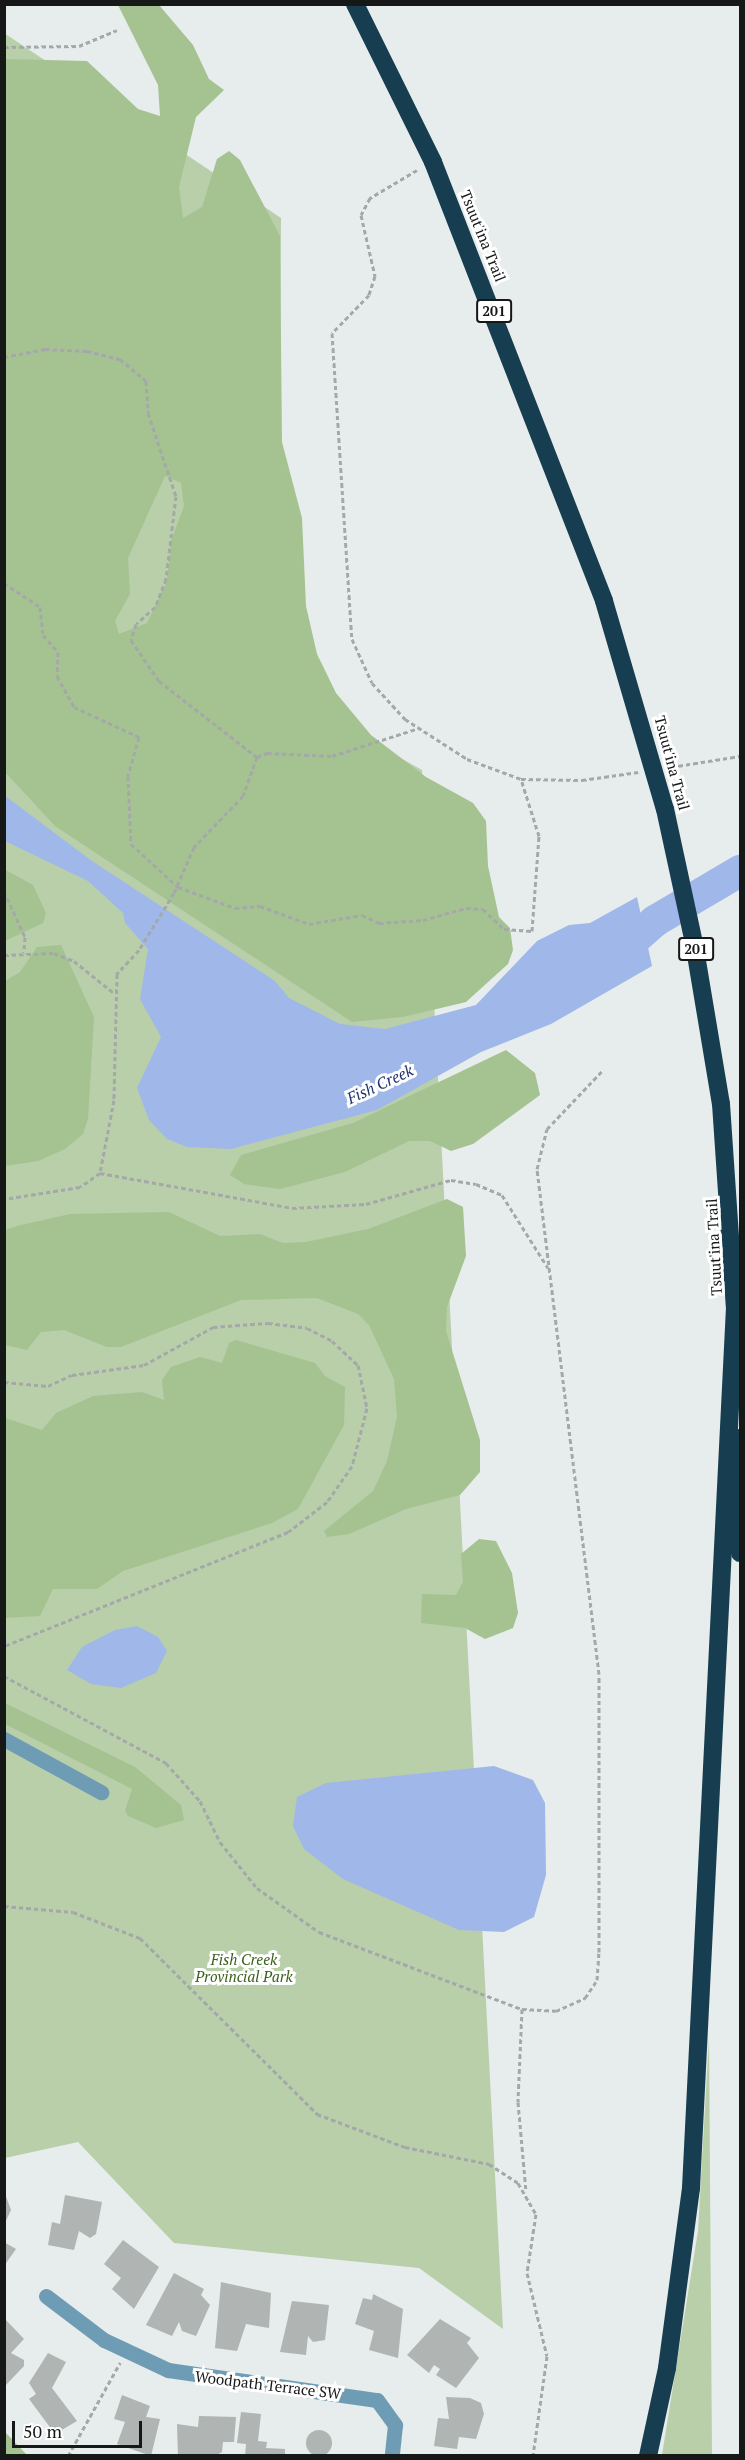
<!DOCTYPE html>
<style>
body{margin:0}
#map{position:relative;width:745px;height:2460px;overflow:hidden;background:#e7ecec;font-family:"PT Serif",serif}
div>[style]{position:absolute}
.green>*{inset:0;background:#b8cfaa}
.forest>*{inset:0;background:#a4c391}
.water>*{inset:0;background:#a0b7e9}
.river>*{height:32px;margin:-16px;padding:0 16px;transform-origin:16px;border-radius:16px;background:#a0b7e9}
.building>*{inset:0;background:#b0b4b2}
.round{border-radius:50%}
.path>*{height:3px;margin-top:-1.5px;transform-origin:0;background:repeating-linear-gradient(90deg,#a4a8a8 0 4.5px,transparent 0 7.5px)}
.minor>*{height:15px;margin:-7.5px;padding:0 7.5px;transform-origin:7.5px;border-radius:7.5px;background:#6f9cb5}
.highway>*{height:18px;margin:-9px;padding:0 9px;transform-origin:9px;border-radius:9px;background:#173e50}
.highway-bridge>*{height:18px;margin:-9px;padding:0 9px;transform-origin:9px;border-radius:9px;background:#173e50}
span{translate:-50% -50%;white-space:nowrap;text-align:center;line-height:1.15;-webkit-text-stroke:6px #fff;paint-order:stroke}
.shield-label span{padding:2px 4px;background:#fff;border:2px solid;border-radius:4px;-webkit-text-stroke-width:0}
.shield-label{font-size:14px;color:#161818;font-weight:700}
.street-label{font-size:15px;color:#161818}
.park-label{font-size:15px;color:#3c611d;font-style:italic}
.water-label{font-size:16px;color:#1f3570;font-style:italic}
.frame{position:absolute;inset:0;border:6px solid #161818;pointer-events:none}
.scale{position:absolute;left:12px;top:2421px;width:130px;height:27px;box-sizing:border-box;border:3px solid #161818;border-top:0;padding-left:8px;font-size:18px;line-height:21px;white-space:nowrap;color:#161818;-webkit-text-stroke:4px #fff;paint-order:stroke}
</style>
<div id="map">
<div class="green">
<i style="clip-path:polygon(4px 33px,281px 218px,280px 457px,305px 650px,339px 724px,422px 770px,503px 2329px,419px 2268px,174px 2243px,78px 2142px,5px 2158px)"></i>
<i style="clip-path:polygon(709px 2037px,712px 2455px,662px 2455px,698px 2231px)"></i>
</div>
<div class="forest">
<i style="clip-path:polygon(evenodd,118px 5px,159px 5px,193px 45px,209px 79px,224px 90px,196px 117px,179px 187px,183px 218px,202px 207px,217px 159px,229px 151px,240px 160px,280px 236px,282px 442px,302px 518px,306px 606px,317px 654px,336px 693px,371px 735px,426px 777px,473px 803px,486px 821px,488px 866px,499px 917px,510px 928px,513px 950px,508px 964px,466px 1002px,403px 1017px,352px 1022px,55px 826px,5px 772px,5px 59px,87px 61px,138px 109px,160px 116px,158px 85px,118px 5px,165px 476px,181px 483px,184px 506px,171px 541px,167px 581px,147px 623px,119px 634px,115px 621px,130px 594px,128px 558px,165px 476px)"></i>
<i style="clip-path:polygon(4px 869px,33px 885px,46px 913px,43px 923px,5px 941px)"></i>
<i style="clip-path:polygon(61px 945px,94px 1017px,88px 1119px,83px 1134px,65px 1149px,38px 1161px,5px 1166px,5px 981px,20px 972px,37px 947px)"></i>
<i style="clip-path:polygon(506px 1050px,535px 1073px,540px 1095px,473px 1144px,451px 1151px,430px 1141px,409px 1141px,345px 1172px,280px 1189px,244px 1184px,230px 1175px,241px 1155px,353px 1123px)"></i>
<i style="clip-path:polygon(447px 1199px,463px 1207px,466px 1256px,447px 1307px,446px 1331px,480px 1440px,480px 1472px,460px 1495px,406px 1509px,349px 1534px,327px 1537px,324px 1531px,373px 1491px,387px 1461px,397px 1417px,394px 1379px,369px 1325px,358px 1314px,317px 1298px,241px 1300px,121px 1347px,107px 1347px,64px 1330px,41px 1332px,27px 1350px,5px 1345px,5px 1230px,17px 1226px,70px 1214px,169px 1212px,220px 1236px,260px 1234px,283px 1243px,306px 1242px,368px 1229px)"></i>
<i style="clip-path:polygon(236px 1340px,315px 1363px,325px 1376px,345px 1387px,344px 1425px,298px 1509px,272px 1523px,123px 1571px,97px 1589px,53px 1589px,40px 1616px,5px 1618px,5px 1418px,42px 1430px,56px 1413px,93px 1396px,142px 1392px,164px 1400px,162px 1380px,171px 1367px,200px 1357px,222px 1363px,229px 1343px)"></i>
<i style="clip-path:polygon(479px 1539px,496px 1541px,512px 1573px,518px 1613px,513px 1628px,485px 1639px,465px 1628px,421px 1623px,422px 1594px,456px 1595px,463px 1582px,461px 1554px)"></i>
<i style="clip-path:polygon(5px 1703px,135px 1767px,181px 1805px,184px 1820px,156px 1828px,128px 1816px,125px 1811px,132px 1789px,5px 1724px)"></i>
<i style="clip-path:polygon(4px 2432px,5px 2432px,27px 2455px,5px 2455px)"></i>
</div>
<div class="water">
<i style="clip-path:polygon(4px 795px,92px 861px,275px 981px,289px 998px,340px 1024px,385px 1029px,476px 1005px,537px 941px,569px 925px,590px 923px,637px 897px,652px 966px,551px 1024px,481px 1052px,377px 1110px,231px 1149px,187px 1147px,167px 1139px,149px 1120px,137px 1088px,161px 1037px,140px 999px,148px 949px,125px 923px,123px 913px,88px 881px,5px 841px)"></i>
<i style="clip-path:polygon(137px 1626px,158px 1637px,167px 1651px,156px 1673px,121px 1688px,91px 1684px,67px 1670px,82px 1647px,115px 1630px)"></i>
<i style="clip-path:polygon(494px 1766px,533px 1780px,545px 1803px,546px 1875px,534px 1917px,504px 1932px,459px 1930px,343px 1879px,304px 1849px,293px 1826px,297px 1797px,326px 1783px)"></i>
</div>
<div class="river">
<i style="left:613px;top:958px;width:56px;rotate:-41.4deg"></i>
<i style="left:655px;top:921px;width:99px;rotate:-30.5deg"></i>
</div>
<div class="building">
<i style="clip-path:polygon(4px 2191px,11px 2210px,4px 2225px)"></i>
<i style="clip-path:polygon(65px 2195px,102px 2202px,96px 2234px,90px 2238px,79px 2231px,74px 2250px,48px 2245px,52px 2222px,60px 2224px)"></i>
<i style="clip-path:polygon(123px 2240px,159px 2267px,134px 2309px,112px 2289px,121px 2278px,104px 2264px)"></i>
<i style="clip-path:polygon(4px 2242px,16px 2249px,4px 2266px)"></i>
<i style="clip-path:polygon(174px 2273px,204px 2289px,201px 2295px,210px 2305px,196px 2336px,182px 2331px,179px 2322px,172px 2336px,146px 2325px)"></i>
<i style="clip-path:polygon(221px 2282px,271px 2293px,269px 2328px,246px 2324px,237px 2351px,215px 2348px)"></i>
<i style="clip-path:polygon(373px 2294px,403px 2309px,398px 2358px,369px 2350px,374px 2331px,355px 2324px,363px 2298px,372px 2300px)"></i>
<i style="clip-path:polygon(292px 2301px,329px 2305px,325px 2340px,313px 2342px,308px 2336px,306px 2355px,280px 2352px)"></i>
<i style="clip-path:polygon(440px 2319px,471px 2338px,467px 2343px,479px 2358px,456px 2388px,436px 2375px,440px 2369px,434px 2365px,429px 2373px,407px 2355px)"></i>
<i style="clip-path:polygon(6px 2320px,24px 2339px,11px 2353px,24px 2360px,24px 2366px,4px 2387px)"></i>
<i style="clip-path:polygon(48px 2353px,66px 2362px,52px 2388px,77px 2421px,55px 2434px,29px 2399px,36px 2394px,29px 2383px)"></i>
<i style="clip-path:polygon(122px 2395px,150px 2406px,146px 2417px,160px 2419px,151px 2456px,117px 2444px,125px 2422px,114px 2419px)"></i>
<i style="clip-path:polygon(446px 2397px,470px 2398px,481px 2403px,484px 2414px,476px 2439px,459px 2437px,457px 2449px,434px 2446px,438px 2418px,449px 2419px)"></i>
<i style="clip-path:polygon(241px 2412px,261px 2414px,258px 2441px,267px 2442px,266px 2448px,285px 2449px,285px 2456px,245px 2456px,246px 2444px,237px 2443px)"></i>
<i style="clip-path:polygon(199px 2416px,236px 2417px,234px 2442px,223px 2442px,222px 2452px,215px 2456px,178px 2456px,177px 2424px,198px 2427px)"></i>
<i class="round" style="left:306px;top:2430px;width:26px;height:26px"></i>
</div>
<div class="path">
<i style="left:4px;top:47px;width:75px;rotate:-0.8deg"></i>
<i style="left:79px;top:46px;width:41px;rotate:-22.8deg"></i>
<i style="left:417px;top:170px;width:55px;rotate:149.2deg"></i>
<i style="left:370px;top:198px;width:19px;rotate:118deg"></i>
<i style="left:361px;top:215px;width:63px;rotate:77.1deg"></i>
<i style="left:375px;top:276px;width:20px;rotate:108deg"></i>
<i style="left:369px;top:295px;width:53px;rotate:134.2deg"></i>
<i style="left:332px;top:333px;width:307px;rotate:86.3deg"></i>
<i style="left:352px;top:639px;width:48px;rotate:65.6deg"></i>
<i style="left:372px;top:683px;width:49px;rotate:47.5deg"></i>
<i style="left:405px;top:719px;width:74px;rotate:32.8deg"></i>
<i style="left:467px;top:759px;width:58px;rotate:20.3deg"></i>
<i style="left:521px;top:779px;width:61px;rotate:0.9deg"></i>
<i style="left:582px;top:780px;width:57px;rotate:-8.1deg"></i>
<i style="left:4px;top:357px;width:42px;rotate:-11deg"></i>
<i style="left:45px;top:349px;width:42px;rotate:2.7deg"></i>
<i style="left:87px;top:351px;width:34px;rotate:14deg"></i>
<i style="left:120px;top:359px;width:34px;rotate:40deg"></i>
<i style="left:146px;top:381px;width:32px;rotate:86deg"></i>
<i style="left:148px;top:413px;width:88px;rotate:71.4deg"></i>
<i style="left:176px;top:496px;width:84px;rotate:96.9deg"></i>
<i style="left:166px;top:579px;width:30px;rotate:111deg"></i>
<i style="left:155px;top:607px;width:25px;rotate:138deg"></i>
<i style="left:136px;top:624px;width:17px;rotate:107deg"></i>
<i style="left:131px;top:640px;width:50px;rotate:55.7deg"></i>
<i style="left:159px;top:681px;width:124px;rotate:37.8deg"></i>
<i style="left:257px;top:757px;width:41px;rotate:109.7deg"></i>
<i style="left:243px;top:796px;width:71px;rotate:133.9deg"></i>
<i style="left:194px;top:847px;width:50px;rotate:113.5deg"></i>
<i style="left:174px;top:893px;width:67px;rotate:121.6deg"></i>
<i style="left:139px;top:950px;width:33px;rotate:133deg"></i>
<i style="left:117px;top:974px;width:126px;rotate:91.4deg"></i>
<i style="left:114px;top:1100px;width:74px;rotate:100.9deg"></i>
<i style="left:100px;top:1173px;width:24px;rotate:145deg"></i>
<i style="left:80px;top:1187px;width:77px;rotate:171deg"></i>
<i style="left:4px;top:583px;width:43px;rotate:33.7deg"></i>
<i style="left:40px;top:607px;width:28px;rotate:84deg"></i>
<i style="left:43px;top:635px;width:23px;rotate:49deg"></i>
<i style="left:58px;top:652px;width:24px;rotate:92deg"></i>
<i style="left:57px;top:676px;width:35px;rotate:61deg"></i>
<i style="left:74px;top:707px;width:72px;rotate:24.8deg"></i>
<i style="left:139px;top:737px;width:41px;rotate:105.8deg"></i>
<i style="left:128px;top:776px;width:68px;rotate:87.5deg"></i>
<i style="left:131px;top:844px;width:64px;rotate:42.5deg"></i>
<i style="left:178px;top:887px;width:61px;rotate:20.2deg"></i>
<i style="left:235px;top:908px;width:25px;rotate:-5deg"></i>
<i style="left:260px;top:906px;width:52px;rotate:20.2deg"></i>
<i style="left:309px;top:924px;width:54px;rotate:-9.6deg"></i>
<i style="left:362px;top:915px;width:19px;rotate:25deg"></i>
<i style="left:379px;top:923px;width:44px;rotate:-3.9deg"></i>
<i style="left:423px;top:920px;width:45px;rotate:-15.6deg"></i>
<i style="left:466px;top:908px;width:17px;rotate:3deg"></i>
<i style="left:483px;top:909px;width:29px;rotate:44deg"></i>
<i style="left:504px;top:929px;width:28px;rotate:4deg"></i>
<i style="left:532px;top:931px;width:95px;rotate:-85.8deg"></i>
<i style="left:539px;top:836px;width:60px;rotate:-107.5deg"></i>
<i style="left:257px;top:757px;width:11px;rotate:-22deg"></i>
<i style="left:267px;top:753px;width:65px;rotate:2.6deg"></i>
<i style="left:332px;top:756px;width:91px;rotate:-17.8deg"></i>
<i style="left:671px;top:767px;width:70px;rotate:-9.1deg"></i>
<i style="left:4px;top:891px;width:51px;rotate:65.5deg"></i>
<i style="left:25px;top:937px;width:16px;rotate:94deg"></i>
<i style="left:4px;top:955px;width:50px;rotate:-2.3deg"></i>
<i style="left:54px;top:953px;width:22px;rotate:22deg"></i>
<i style="left:74px;top:961px;width:51px;rotate:38.7deg"></i>
<i style="left:100px;top:1173px;width:195px;rotate:10.3deg"></i>
<i style="left:292px;top:1208px;width:74px;rotate:-3.1deg"></i>
<i style="left:366px;top:1204px;width:88px;rotate:-15.8deg"></i>
<i style="left:451px;top:1180px;width:25px;rotate:9deg"></i>
<i style="left:476px;top:1184px;width:28px;rotate:23deg"></i>
<i style="left:502px;top:1195px;width:86px;rotate:57.8deg"></i>
<i style="left:4px;top:1382px;width:44px;rotate:5.2deg"></i>
<i style="left:48px;top:1386px;width:26px;rotate:-25deg"></i>
<i style="left:72px;top:1375px;width:73px;rotate:-7.9deg"></i>
<i style="left:144px;top:1365px;width:79px;rotate:-28.8deg"></i>
<i style="left:213px;top:1327px;width:55px;rotate:-4.2deg"></i>
<i style="left:268px;top:1323px;width:39px;rotate:7deg"></i>
<i style="left:307px;top:1328px;width:28px;rotate:27deg"></i>
<i style="left:332px;top:1341px;width:35px;rotate:43deg"></i>
<i style="left:358px;top:1365px;width:44px;rotate:78.2deg"></i>
<i style="left:367px;top:1408px;width:60px;rotate:104.5deg"></i>
<i style="left:352px;top:1466px;width:44px;rotate:124.8deg"></i>
<i style="left:327px;top:1502px;width:49px;rotate:142.4deg"></i>
<i style="left:288px;top:1532px;width:306px;rotate:158.1deg"></i>
<i style="left:4px;top:1676px;width:184px;rotate:28.2deg"></i>
<i style="left:166px;top:1763px;width:51px;rotate:48.2deg"></i>
<i style="left:200px;top:1801px;width:46px;rotate:64deg"></i>
<i style="left:220px;top:1842px;width:59px;rotate:51.2deg"></i>
<i style="left:257px;top:1888px;width:76px;rotate:35.4deg"></i>
<i style="left:319px;top:1932px;width:217px;rotate:20.8deg"></i>
<i style="left:522px;top:2009px;width:34px;rotate:3deg"></i>
<i style="left:556px;top:2011px;width:32px;rotate:-24deg"></i>
<i style="left:585px;top:1998px;width:22px;rotate:-56deg"></i>
<i style="left:597px;top:1980px;width:28px;rotate:-86deg"></i>
<i style="left:599px;top:1952px;width:278px;rotate:-90deg"></i>
<i style="left:599px;top:1674px;width:509px;rotate:-97deg"></i>
<i style="left:537px;top:1169px;width:41px;rotate:-76deg"></i>
<i style="left:547px;top:1129px;width:81px;rotate:-46.5deg"></i>
<i style="left:4px;top:1906px;width:69px;rotate:5deg"></i>
<i style="left:73px;top:1912px;width:72px;rotate:21.2deg"></i>
<i style="left:140px;top:1938px;width:250px;rotate:44.8deg"></i>
<i style="left:317px;top:2114px;width:94px;rotate:20.6deg"></i>
<i style="left:405px;top:2147px;width:86px;rotate:11.4deg"></i>
<i style="left:489px;top:2164px;width:35px;rotate:33deg"></i>
<i style="left:518px;top:2183px;width:36px;rotate:60deg"></i>
<i style="left:536px;top:2214px;width:60px;rotate:98.7deg"></i>
<i style="left:527px;top:2273px;width:85px;rotate:76.5deg"></i>
<i style="left:547px;top:2356px;width:101px;rotate:98deg"></i>
<i style="left:522px;top:2009px;width:93px;rotate:92.5deg"></i>
<i style="left:518px;top:2102px;width:90px;rotate:84.9deg"></i>
<i style="left:68px;top:2456px;width:107px;rotate:-60.8deg"></i>
</div>
<div class="minor">
<i style="left:4px;top:1739px;width:111px;rotate:28.7deg"></i>
<i style="left:46px;top:2296px;width:73px;rotate:37.2deg"></i>
<i style="left:104px;top:2340px;width:71px;rotate:25.1deg"></i>
<i style="left:168px;top:2370px;width:211px;rotate:8.2deg"></i>
<i style="left:377px;top:2400px;width:31px;rotate:54deg"></i>
<i style="left:395px;top:2425px;width:31px;rotate:96deg"></i>
</div>
<div class="highway">
<i style="left:355px;top:4px;width:176px;rotate:63.7deg"></i>
<i style="left:433px;top:162px;width:471px;rotate:68.7deg"></i>
<i style="left:738px;top:1438px;width:115px;rotate:89deg"></i>
<i style="left:648px;top:2456px;width:90px;rotate:-77.8deg"></i>
<i style="left:667px;top:2368px;width:182px;rotate:-82.4deg"></i>
<i style="left:691px;top:2188px;width:882px;rotate:-87.14deg"></i>
</div>
<div class="highway-bridge">
<i style="left:604px;top:601px;width:217px;rotate:73.7deg"></i>
<i style="left:665px;top:809px;width:137px;rotate:77.8deg"></i>
<i style="left:694px;top:943px;width:163px;rotate:80.5deg"></i>
<i style="left:721px;top:1104px;width:203px;rotate:86.1deg"></i>
</div>
<div class="shield-label">
<span style="left:494px;top:311px">201</span>
<span style="left:696px;top:949px">201</span>
</div>
<div class="street-label">
<span style="left:483px;top:236px;rotate:68deg">Tsuut'ina Trail</span>
<span style="left:672px;top:763px;rotate:75deg">Tsuut'ina Trail</span>
<span style="left:714px;top:1247px;rotate:-93deg">Tsuut'ina Trail</span>
<span style="left:268px;top:2385px;rotate:7deg">Woodpath Terrace SW</span>
</div>
<div class="park-label">
<span style="left:244px;top:1968px">Fish Creek<br>Provincial Park</span>
</div>
<div class="water-label">
<span style="left:380px;top:1084px;rotate:-25deg">Fish Creek</span>
</div>
<div class="frame"></div>
<div class="scale">50 m</div>
</div>
